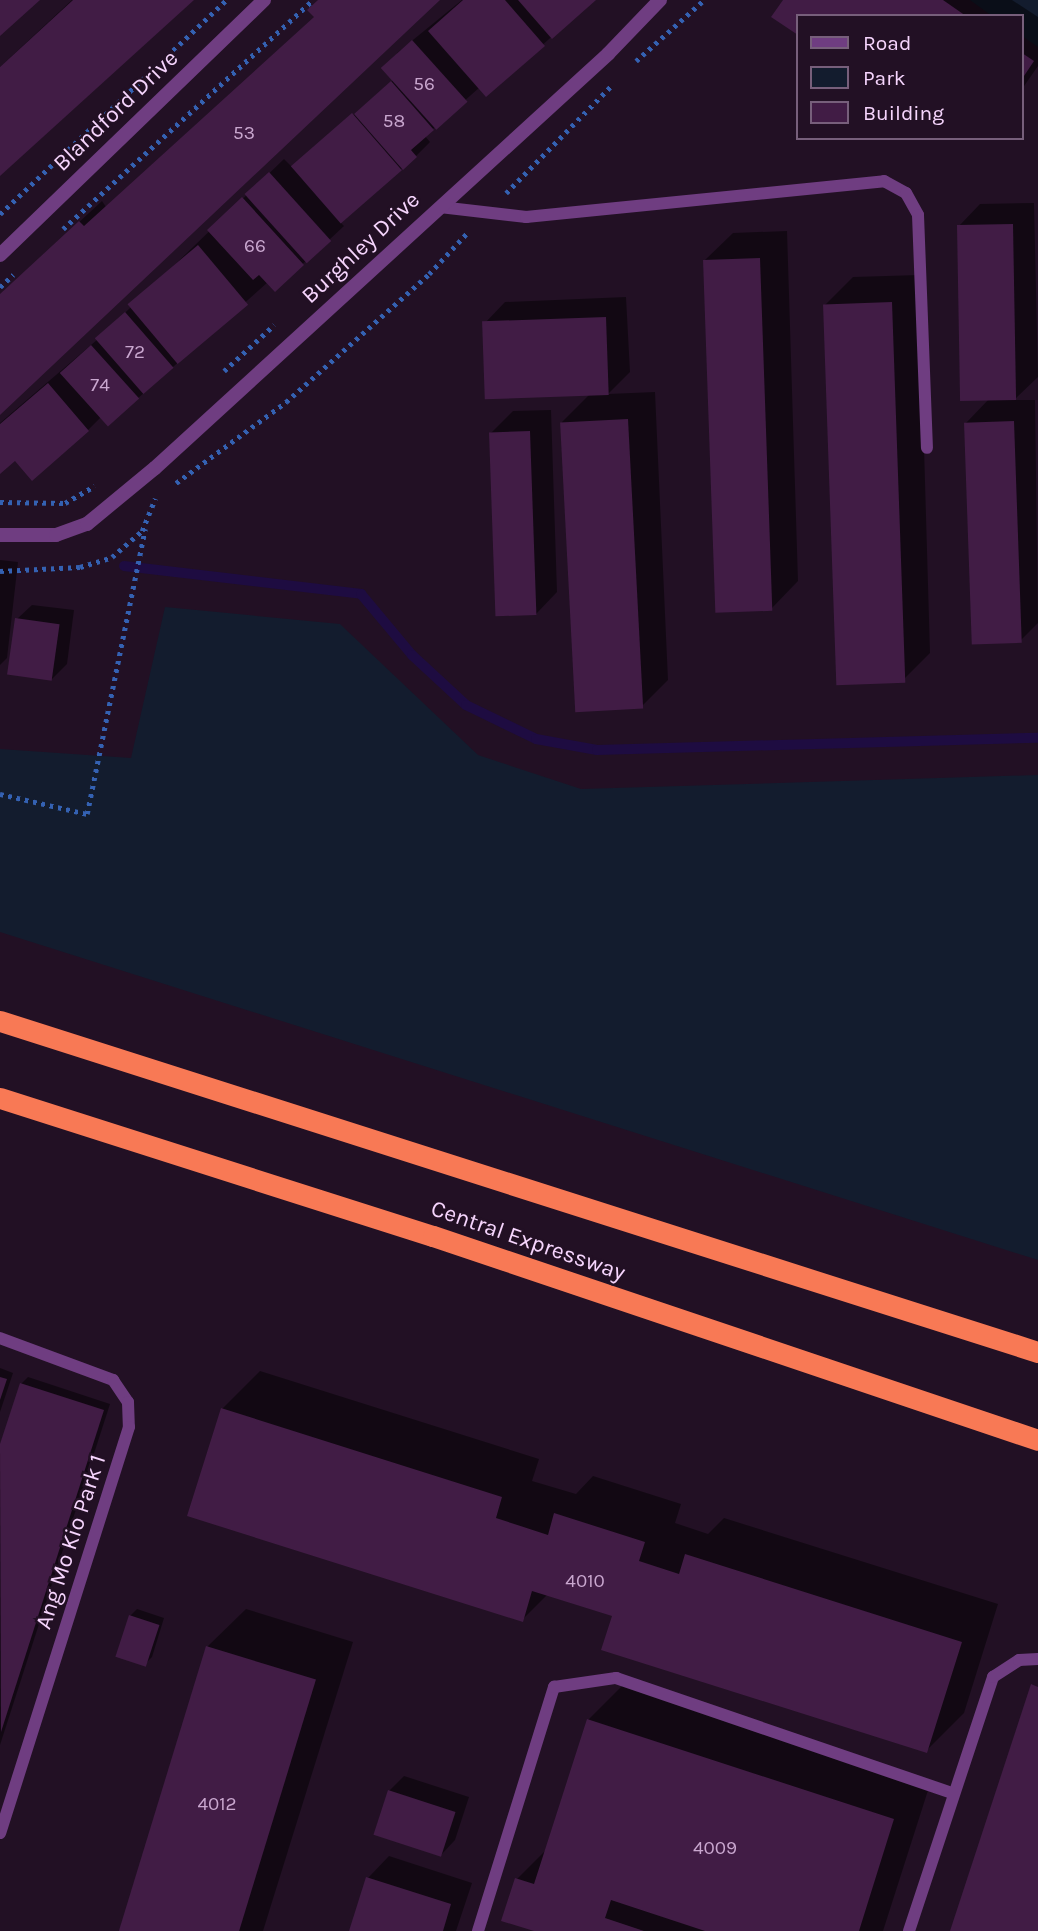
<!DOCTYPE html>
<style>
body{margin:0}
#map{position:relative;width:1038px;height:1931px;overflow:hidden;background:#221024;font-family:Karla,sans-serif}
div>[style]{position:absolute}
.green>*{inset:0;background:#131c2e}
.shadow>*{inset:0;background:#0007}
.stream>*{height:10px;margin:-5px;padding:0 5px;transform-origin:5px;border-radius:5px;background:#1e0c41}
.building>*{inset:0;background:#411c45;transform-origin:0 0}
.path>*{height:4.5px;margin-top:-2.25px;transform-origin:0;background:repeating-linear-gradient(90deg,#3461b2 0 3.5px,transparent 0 8.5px)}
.lane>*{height:12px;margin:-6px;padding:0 6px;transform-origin:6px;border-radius:6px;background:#6f3d81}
.street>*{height:14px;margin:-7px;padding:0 7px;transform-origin:7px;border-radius:7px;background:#6f3d81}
.highway>*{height:21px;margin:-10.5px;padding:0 10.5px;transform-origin:10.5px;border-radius:10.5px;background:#f87955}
span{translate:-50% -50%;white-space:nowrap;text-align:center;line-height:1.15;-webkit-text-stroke:5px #221024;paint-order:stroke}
.number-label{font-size:19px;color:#c9a7cf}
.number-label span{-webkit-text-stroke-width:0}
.street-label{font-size:23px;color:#f6d5fd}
.legend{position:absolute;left:796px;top:14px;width:228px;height:126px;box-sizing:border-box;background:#221024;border:2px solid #775f7b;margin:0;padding:9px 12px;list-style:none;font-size:21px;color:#f6d5fd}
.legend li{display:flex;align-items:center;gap:14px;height:35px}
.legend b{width:35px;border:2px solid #775f7b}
</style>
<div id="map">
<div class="green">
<i style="clip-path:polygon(970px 0,1038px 0,1038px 47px,1022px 36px,1022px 16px,992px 16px)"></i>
<i style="clip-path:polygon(165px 607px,340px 624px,478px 755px,581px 789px,1038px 775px,1038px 1260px,0 932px,0 749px,131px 758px)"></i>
</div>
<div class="shadow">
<i style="clip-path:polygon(72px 0,191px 0,0 174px,0 67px)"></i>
<i style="clip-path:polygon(320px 0,438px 0,0 411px,0 295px,102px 201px,106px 207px,316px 17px)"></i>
<i style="clip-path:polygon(462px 0,593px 0,486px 95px,480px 87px,425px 136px,430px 142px,416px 156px,340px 222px,344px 226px,329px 240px,275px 289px,268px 282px,108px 425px,101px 417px,88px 430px,15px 459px,0 471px,0 423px,98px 339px,284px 159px,293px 168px,393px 80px,397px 53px)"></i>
<i style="clip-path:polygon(785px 0,1012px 0,1038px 17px,1038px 66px,1022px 89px,1022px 16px,798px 16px,798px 33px,774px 17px)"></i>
<i style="clip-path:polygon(1034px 203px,1038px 377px,1014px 400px,1035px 400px,1038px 623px,1020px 641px,966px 423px,989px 399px,959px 226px,980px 204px)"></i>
<i style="clip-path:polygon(787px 231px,798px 581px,771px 609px,705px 260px,733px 233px)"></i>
<i style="clip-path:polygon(919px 275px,930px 653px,902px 681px,825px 305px,853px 277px)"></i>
<i style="clip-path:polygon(626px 297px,630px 372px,608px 394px,655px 392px,668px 680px,640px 708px,562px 422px,590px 394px,484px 324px,505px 302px)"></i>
<i style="clip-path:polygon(551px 410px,557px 592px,536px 614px,491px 433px,513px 411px)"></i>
<i style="clip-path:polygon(0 560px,18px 562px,7px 658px,0 665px)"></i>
<i style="clip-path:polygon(32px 605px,74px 610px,67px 664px,52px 679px,17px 619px)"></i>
<i style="clip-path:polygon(0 1368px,13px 1373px,0 1412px)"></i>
<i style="clip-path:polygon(260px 1371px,539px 1459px,532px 1481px,576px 1494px,593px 1476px,681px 1504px,675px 1523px,708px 1534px,724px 1518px,998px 1604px,964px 1713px,926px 1751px,614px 1615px,548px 1594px,522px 1620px,222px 1409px)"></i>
<i style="clip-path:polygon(28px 1377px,110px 1404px,0 1745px,0 1449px,21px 1384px)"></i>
<i style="clip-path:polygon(137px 1609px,164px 1618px,152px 1657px,145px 1664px,130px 1616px)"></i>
<i style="clip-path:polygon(246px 1609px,353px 1642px,263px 1931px,120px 1931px,208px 1646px)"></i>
<i style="clip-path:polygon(626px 1682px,931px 1781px,883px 1931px,539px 1931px,517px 1879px,547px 1849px,588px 1720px)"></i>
<i style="clip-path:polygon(404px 1776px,469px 1797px,455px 1840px,441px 1855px,389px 1791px)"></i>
<i style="clip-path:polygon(389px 1856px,472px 1883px,456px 1931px,351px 1931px,368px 1878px)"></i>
</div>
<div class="stream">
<i style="left:124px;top:566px;width:239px;rotate:6.7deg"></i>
<i style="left:361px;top:594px;width:80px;rotate:50.1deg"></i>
<i style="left:412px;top:655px;width:74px;rotate:42.8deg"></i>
<i style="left:466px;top:705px;width:78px;rotate:25.9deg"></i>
<i style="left:536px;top:739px;width:62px;rotate:10.2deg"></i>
<i style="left:597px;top:750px;width:441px;rotate:-1.6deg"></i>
</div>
<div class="building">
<i style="clip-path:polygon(0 0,40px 0,0 36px)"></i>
<i style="clip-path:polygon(73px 0,194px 0,0 176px,0 67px)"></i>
<i style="clip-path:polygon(318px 0,440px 0,0 415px,0 294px,79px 221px,84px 226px,314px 17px,307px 10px)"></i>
<i style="clip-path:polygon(463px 0,505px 0,545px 46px,486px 97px,428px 31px)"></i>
<i style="clip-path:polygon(518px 0,596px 0,552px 39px)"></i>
<i style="clip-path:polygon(783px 0,943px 0,966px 16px,798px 16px,798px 35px,771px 17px)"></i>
<i style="left:412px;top:40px;width:83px;height:42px;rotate:48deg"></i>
<i style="clip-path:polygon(1022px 53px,1034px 61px,1022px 79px)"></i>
<i style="clip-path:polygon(391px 81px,434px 130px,411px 150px,417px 157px,403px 170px,354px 114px)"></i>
<i style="left:352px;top:113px;width:76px;height:81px;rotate:49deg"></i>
<i style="left:269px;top:172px;width:93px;height:33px;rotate:48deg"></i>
<i style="clip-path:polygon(242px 197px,304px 265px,275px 292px,259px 275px,253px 280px,207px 230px)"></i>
<i style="left:1013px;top:224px;width:176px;height:56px;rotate:89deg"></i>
<i style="left:198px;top:245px;width:78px;height:92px;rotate:50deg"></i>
<i style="left:760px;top:258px;width:353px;height:57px;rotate:88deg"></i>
<i style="left:892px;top:302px;width:381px;height:69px;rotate:88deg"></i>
<i style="left:125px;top:312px;width:74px;height:40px;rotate:49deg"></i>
<i style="left:606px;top:317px;width:78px;height:124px;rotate:88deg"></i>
<i style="left:91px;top:345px;width:72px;height:42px;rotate:48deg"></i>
<i style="clip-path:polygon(48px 383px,89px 431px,32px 481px,15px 461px,0 474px,0 424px)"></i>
<i style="left:628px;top:419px;width:290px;height:68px;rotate:87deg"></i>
<i style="left:1014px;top:421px;width:222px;height:50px;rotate:88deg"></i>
<i style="left:530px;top:431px;width:184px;height:41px;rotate:88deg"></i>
<i style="left:15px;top:618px;width:45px;height:57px;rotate:8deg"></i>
<i style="clip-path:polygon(0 1377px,7px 1379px,0 1400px)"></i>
<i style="clip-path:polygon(20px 1383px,104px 1410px,1px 1732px,0 1444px)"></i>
<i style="clip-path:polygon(221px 1408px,502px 1497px,496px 1518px,548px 1535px,554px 1513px,645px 1542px,639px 1561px,679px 1574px,685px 1554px,962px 1642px,927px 1753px,601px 1650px,612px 1616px,532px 1591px,523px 1622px,187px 1516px)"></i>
<i style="left:129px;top:1615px;width:32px;height:44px;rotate:18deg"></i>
<i style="left:206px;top:1646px;width:115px;height:298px;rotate:17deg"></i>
<i style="clip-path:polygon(1031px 1684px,1038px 1687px,1038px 1931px,950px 1931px)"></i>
<i style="clip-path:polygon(587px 1719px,894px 1819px,859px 1931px,705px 1931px,611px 1900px,605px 1918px,644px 1931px,534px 1931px,501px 1921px,515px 1878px,534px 1884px)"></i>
<i style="left:388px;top:1790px;width:71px;height:47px;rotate:18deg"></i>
<i style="clip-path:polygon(366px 1877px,451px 1904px,443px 1931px,349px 1931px)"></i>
</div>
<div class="path">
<i style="left:636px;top:61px;width:91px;rotate:-41.9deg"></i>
<i style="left:506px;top:193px;width:153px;rotate:-45.5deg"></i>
<i style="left:0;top:214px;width:311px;rotate:-43.4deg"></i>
<i style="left:63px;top:229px;width:339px;rotate:-42.5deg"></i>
<i style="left:0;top:287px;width:18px;rotate:-43deg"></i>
<i style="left:224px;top:371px;width:68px;rotate:-42.6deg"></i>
<i style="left:176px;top:483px;width:137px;rotate:-36.4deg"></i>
<i style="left:286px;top:402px;width:192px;rotate:-41.8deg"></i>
<i style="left:429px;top:274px;width:57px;rotate:-47.1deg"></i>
<i style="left:0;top:502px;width:65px;rotate:0.9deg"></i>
<i style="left:65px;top:503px;width:34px;rotate:-30deg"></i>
<i style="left:0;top:571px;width:80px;rotate:-2.9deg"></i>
<i style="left:80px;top:567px;width:34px;rotate:-17deg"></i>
<i style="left:112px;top:557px;width:40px;rotate:-41deg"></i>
<i style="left:142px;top:531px;width:35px;rotate:-68deg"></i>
<i style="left:0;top:794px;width:89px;rotate:12.9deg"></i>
<i style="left:87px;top:814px;width:291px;rotate:-78.5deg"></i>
</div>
<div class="lane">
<i style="left:440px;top:207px;width:87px;rotate:6.6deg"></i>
<i style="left:526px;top:217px;width:360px;rotate:-5.7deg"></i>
<i style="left:884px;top:181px;width:25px;rotate:29deg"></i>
<i style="left:906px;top:193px;width:25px;rotate:61deg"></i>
<i style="left:918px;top:215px;width:233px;rotate:87.8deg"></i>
<i style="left:0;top:1338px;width:121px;rotate:20.4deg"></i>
<i style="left:113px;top:1380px;width:27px;rotate:56deg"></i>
<i style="left:128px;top:1402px;width:25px;rotate:88deg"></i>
<i style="left:129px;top:1427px;width:426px;rotate:107.6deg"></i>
<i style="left:478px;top:1931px;width:256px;rotate:-72.7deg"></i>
<i style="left:554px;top:1687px;width:63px;rotate:-8.3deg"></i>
<i style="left:616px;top:1678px;width:357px;rotate:18.9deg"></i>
<i style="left:909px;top:1931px;width:268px;rotate:-71.7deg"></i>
<i style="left:993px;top:1677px;width:31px;rotate:-33deg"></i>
<i style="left:1019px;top:1660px;width:19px;rotate:-3deg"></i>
</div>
<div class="street">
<i style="left:0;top:255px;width:367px;rotate:-44deg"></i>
<i style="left:0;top:535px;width:56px"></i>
<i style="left:56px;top:535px;width:33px;rotate:-20deg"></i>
<i style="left:87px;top:524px;width:88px;rotate:-39.5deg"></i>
<i style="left:155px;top:468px;width:614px;rotate:-42.42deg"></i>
<i style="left:608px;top:54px;width:75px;rotate:-46.1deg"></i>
</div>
<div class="highway">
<i style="left:0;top:1021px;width:1089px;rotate:17.69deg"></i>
<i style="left:0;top:1098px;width:454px;rotate:17.7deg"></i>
<i style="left:433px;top:1236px;width:638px;rotate:18.63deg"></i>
</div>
<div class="number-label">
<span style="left:424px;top:85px">56</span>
<span style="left:394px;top:122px">58</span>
<span style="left:244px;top:134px">53</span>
<span style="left:255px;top:247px">66</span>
<span style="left:135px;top:353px">72</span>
<span style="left:100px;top:386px">74</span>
<span style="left:585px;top:1582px">4010</span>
<span style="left:217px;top:1805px">4012</span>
<span style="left:715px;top:1849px">4009</span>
</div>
<div class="street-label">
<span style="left:116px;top:111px;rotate:-44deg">Blandford Drive</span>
<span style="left:361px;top:248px;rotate:-43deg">Burghley Drive</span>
<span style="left:528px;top:1241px;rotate:19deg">Central Expressway</span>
<span style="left:71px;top:1542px;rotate:-72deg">Ang Mo Kio Park 1</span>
</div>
<ul class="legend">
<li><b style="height:9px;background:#6f3d81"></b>Road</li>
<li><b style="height:19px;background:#131c2e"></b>Park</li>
<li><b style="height:19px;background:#411c45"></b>Building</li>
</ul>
</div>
